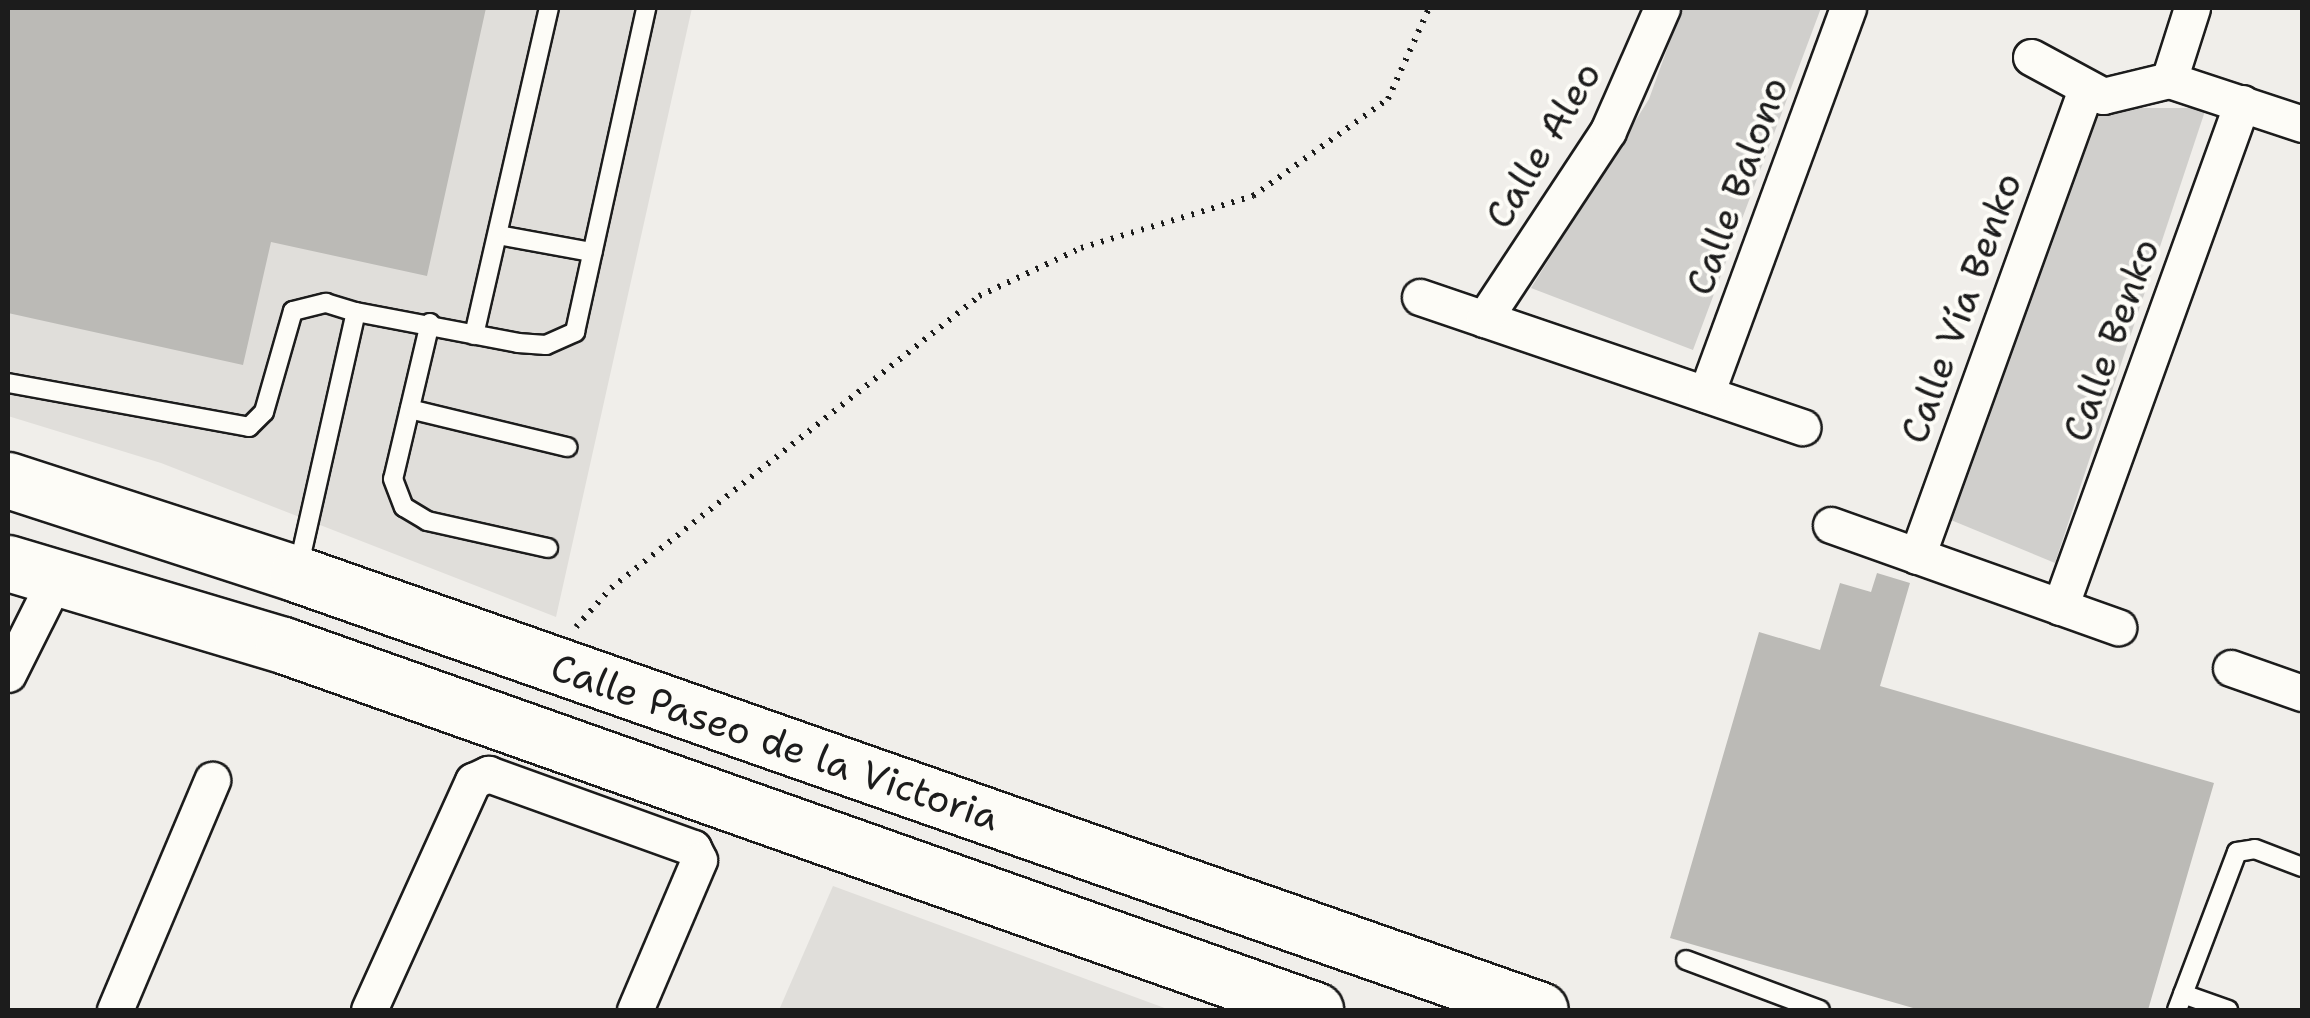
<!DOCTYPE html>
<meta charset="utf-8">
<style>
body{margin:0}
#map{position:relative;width:2310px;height:1018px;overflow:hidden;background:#f0eeea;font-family:"Shantell Sans",sans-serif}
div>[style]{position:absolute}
.built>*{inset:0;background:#e0deda}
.green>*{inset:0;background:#d0cfcc}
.building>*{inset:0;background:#bbbab6}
.path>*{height:6px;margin-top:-3px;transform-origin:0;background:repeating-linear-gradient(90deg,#1c1c1c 0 2.5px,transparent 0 10.5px)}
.roads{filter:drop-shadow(2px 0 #1c1c1c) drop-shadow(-2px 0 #1c1c1c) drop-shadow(0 2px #1c1c1c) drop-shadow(0 -2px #1c1c1c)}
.lane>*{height:18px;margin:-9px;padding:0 9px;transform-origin:9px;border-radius:9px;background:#fdfcf7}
.street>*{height:35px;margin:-17.5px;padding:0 17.5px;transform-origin:17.5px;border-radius:17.5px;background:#fdfcf7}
.primary>*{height:55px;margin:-27.5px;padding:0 27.5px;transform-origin:27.5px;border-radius:27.5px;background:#fdfcf7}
span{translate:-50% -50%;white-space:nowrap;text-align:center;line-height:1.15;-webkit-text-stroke:8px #fdfcf7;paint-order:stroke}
.street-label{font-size:38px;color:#1c1c1c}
.frame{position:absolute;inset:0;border:10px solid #1c1c1c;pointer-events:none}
</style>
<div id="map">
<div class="built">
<i style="clip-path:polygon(8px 8px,692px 8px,556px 617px,161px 463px,8px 416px)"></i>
<i style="clip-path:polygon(833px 886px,1170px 1010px,779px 1010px)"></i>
</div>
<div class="green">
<i style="clip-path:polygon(1682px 8px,1821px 8px,1693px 350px,1531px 288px,1649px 99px)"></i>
<i style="clip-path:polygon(2098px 108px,2206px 108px,2055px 563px,1946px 518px)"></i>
</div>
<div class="building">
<i style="clip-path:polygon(8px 8px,486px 8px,427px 276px,271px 242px,243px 365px,8px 313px)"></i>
<i style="clip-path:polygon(1877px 573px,1910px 583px,1880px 686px,2214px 783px,2148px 1010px,1920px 1010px,1670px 938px,1759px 632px,1820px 650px,1840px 583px,1871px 592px)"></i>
</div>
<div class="path">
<i style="left:576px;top:627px;width:52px;rotate:-48.1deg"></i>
<i style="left:611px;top:588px;width:470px;rotate:-38.4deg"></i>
<i style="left:979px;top:296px;width:113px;rotate:-25.2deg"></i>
<i style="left:1081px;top:248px;width:180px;rotate:-16.8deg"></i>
<i style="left:1253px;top:196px;width:166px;rotate:-35.7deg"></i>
<i style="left:1388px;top:99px;width:100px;rotate:-65.7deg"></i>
</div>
<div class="roads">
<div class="lane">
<i style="left:498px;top:235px;width:96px;rotate:10.3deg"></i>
<i style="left:430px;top:323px;width:160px;rotate:103.3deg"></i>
<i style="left:393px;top:479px;width:30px;rotate:69deg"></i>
<i style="left:404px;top:507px;width:27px;rotate:31deg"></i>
<i style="left:427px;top:521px;width:124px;rotate:12.6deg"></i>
<i style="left:474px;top:335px;width:335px;rotate:-77.1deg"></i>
<i style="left:8px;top:383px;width:245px;rotate:10.3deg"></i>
<i style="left:249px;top:427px;width:21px;rotate:-45deg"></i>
<i style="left:264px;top:412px;width:105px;rotate:-74deg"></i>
<i style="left:293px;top:311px;width:34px;rotate:-14deg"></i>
<i style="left:326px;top:303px;width:31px;rotate:17deg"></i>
<i style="left:410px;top:409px;width:162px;rotate:13.6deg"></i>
<i style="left:298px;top:569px;width:263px;rotate:-77.3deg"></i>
<i style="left:356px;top:312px;width:165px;rotate:10.8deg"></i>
<i style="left:518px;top:343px;width:28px;rotate:4deg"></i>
<i style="left:546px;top:345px;width:32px;rotate:-24deg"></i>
<i style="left:575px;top:332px;width:332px;rotate:-77.6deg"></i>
<i style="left:1686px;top:960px;width:143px;rotate:20.5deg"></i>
<i style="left:2183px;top:994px;width:48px;rotate:19.6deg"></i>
<i style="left:2177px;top:1010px;width:169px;rotate:-69.2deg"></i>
<i style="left:2237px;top:852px;width:18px;rotate:-9deg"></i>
<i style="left:2255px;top:849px;width:50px;rotate:21deg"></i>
</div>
<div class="street">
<i style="left:2031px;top:57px;width:82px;rotate:28.4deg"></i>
<i style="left:2103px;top:96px;width:68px;rotate:-13.6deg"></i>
<i style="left:2169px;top:80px;width:140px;rotate:18.3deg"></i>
<i style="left:2169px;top:80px;width:76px;rotate:-72.3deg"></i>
<i style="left:1420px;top:297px;width:404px;rotate:18.8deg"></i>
<i style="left:1484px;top:319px;width:225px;rotate:-56.6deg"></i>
<i style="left:1608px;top:131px;width:134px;rotate:-66.3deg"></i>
<i style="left:1706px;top:394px;width:411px;rotate:-69.8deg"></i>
<i style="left:1831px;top:525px;width:305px;rotate:19.6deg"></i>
<i style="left:1917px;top:556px;width:497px;rotate:-70.1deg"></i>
<i style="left:2060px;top:607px;width:536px;rotate:-70.14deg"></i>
<i style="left:2231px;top:668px;width:75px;rotate:19.4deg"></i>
<i style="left:8px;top:674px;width:112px;rotate:-63.4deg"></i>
<i style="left:115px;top:1010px;width:250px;rotate:-67.1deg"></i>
<i style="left:369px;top:1010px;width:252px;rotate:-65.6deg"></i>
<i style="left:473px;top:781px;width:17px;rotate:-25deg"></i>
<i style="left:488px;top:774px;width:218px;rotate:19.8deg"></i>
<i style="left:693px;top:848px;width:13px;rotate:63deg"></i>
<i style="left:699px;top:860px;width:163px;rotate:113.1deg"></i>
</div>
<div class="primary">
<i style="left:8px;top:480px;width:304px;rotate:18deg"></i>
<i style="left:297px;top:574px;width:1317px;rotate:19.33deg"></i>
<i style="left:8px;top:563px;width:287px;rotate:16.6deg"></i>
<i style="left:283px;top:645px;width:1095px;rotate:19.48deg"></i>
</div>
</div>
<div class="street-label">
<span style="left:1543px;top:145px;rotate:-59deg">Calle Aleo</span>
<span style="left:1737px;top:186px;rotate:-70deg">Calle Balono</span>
<span style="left:1961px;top:308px;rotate:-70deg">Calle Vía Benko</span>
<span style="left:2111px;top:340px;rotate:-70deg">Calle Benko</span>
<span style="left:775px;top:742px;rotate:19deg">Calle Paseo de la Victoria</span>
</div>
<div class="frame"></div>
</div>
